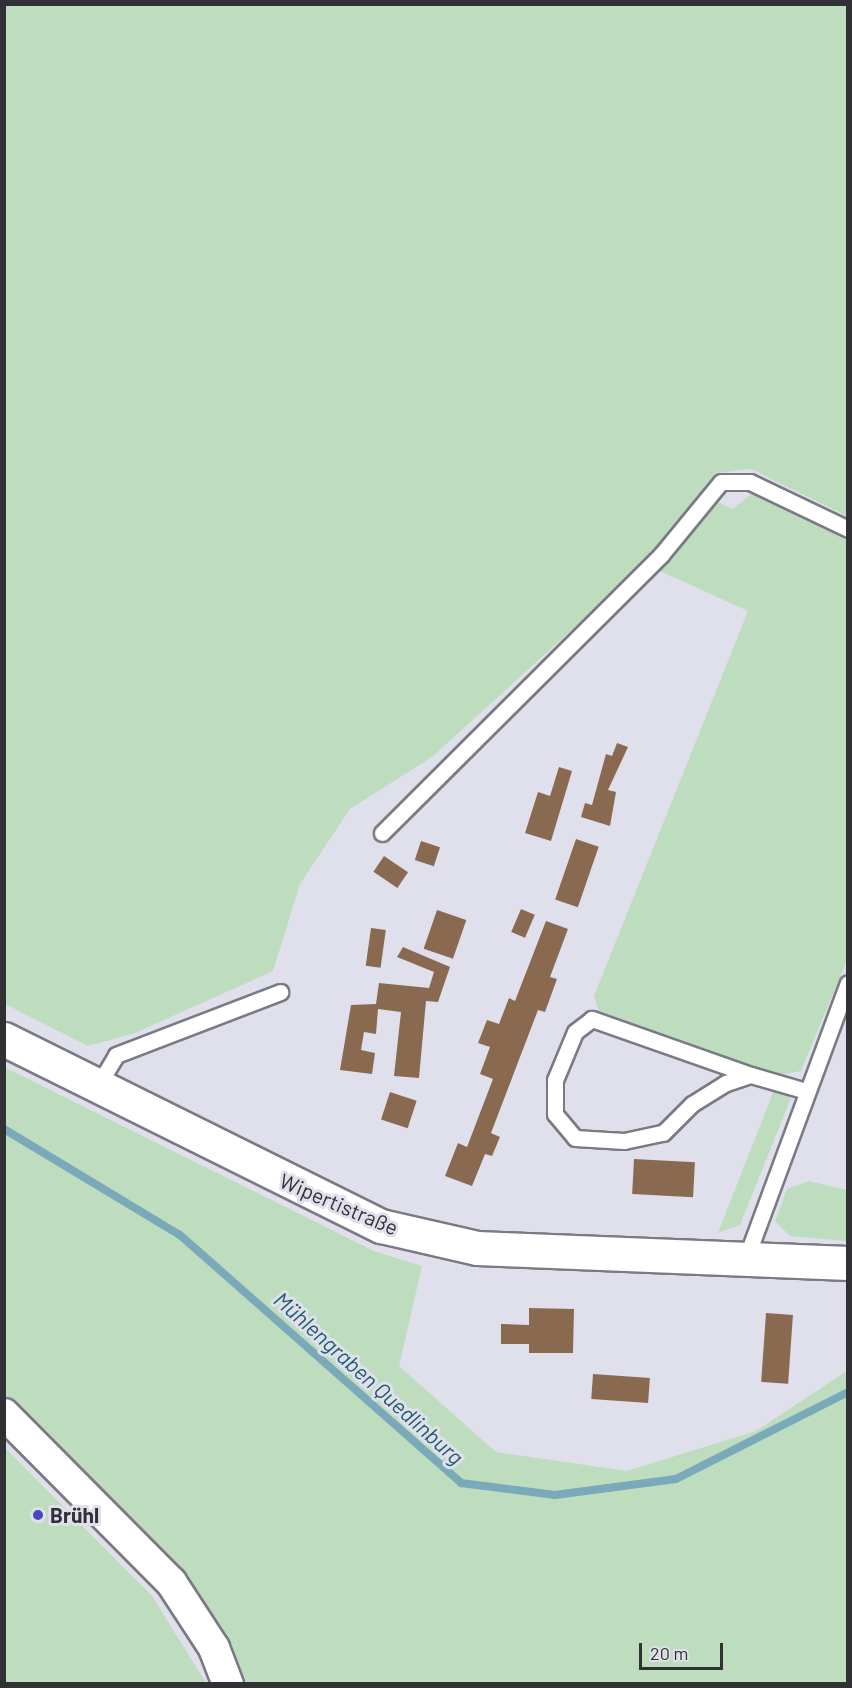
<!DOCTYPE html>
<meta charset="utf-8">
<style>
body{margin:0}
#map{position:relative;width:852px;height:1688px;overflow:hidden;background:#e0e0ec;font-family:Barlow,sans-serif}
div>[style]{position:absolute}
.green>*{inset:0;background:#bedcbe}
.stream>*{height:8px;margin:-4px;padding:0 4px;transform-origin:4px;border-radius:4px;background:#7aa9b9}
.building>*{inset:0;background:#8a6951;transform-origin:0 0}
.roads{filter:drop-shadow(2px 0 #7a7a85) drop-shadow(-2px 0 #7a7a85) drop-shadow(0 2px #7a7a85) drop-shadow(0 -2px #7a7a85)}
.lane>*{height:15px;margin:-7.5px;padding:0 7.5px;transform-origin:7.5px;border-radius:7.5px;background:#fff}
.street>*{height:30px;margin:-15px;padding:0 15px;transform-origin:15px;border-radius:15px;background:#fff}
.secondary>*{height:33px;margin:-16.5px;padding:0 16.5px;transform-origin:16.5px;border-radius:16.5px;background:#fff}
.dots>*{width:16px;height:16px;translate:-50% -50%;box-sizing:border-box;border:3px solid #e0e0ec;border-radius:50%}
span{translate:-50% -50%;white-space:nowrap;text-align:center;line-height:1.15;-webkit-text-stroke:6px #e0e0ec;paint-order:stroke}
.street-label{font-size:21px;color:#303035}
.poi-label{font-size:21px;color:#303035;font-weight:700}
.left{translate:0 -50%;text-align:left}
.water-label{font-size:22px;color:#1f5d6f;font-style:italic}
.frame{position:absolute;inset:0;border:6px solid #303035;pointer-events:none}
.scale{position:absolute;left:639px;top:1643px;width:84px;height:27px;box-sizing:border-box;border:3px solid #303035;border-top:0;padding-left:8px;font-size:18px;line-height:21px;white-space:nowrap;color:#303035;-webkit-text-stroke:4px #e0e0ec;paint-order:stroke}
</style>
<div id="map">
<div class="green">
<i style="clip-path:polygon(4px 5px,847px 5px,847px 516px,751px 469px,715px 473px,644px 564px,432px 757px,350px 809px,300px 884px,273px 971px,135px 1033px,88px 1046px,5px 1004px)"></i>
<i style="clip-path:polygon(752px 494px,848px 540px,847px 960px,801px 1071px,779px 1075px,599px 1011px,594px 996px,748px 611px,660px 571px,716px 501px,732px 509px)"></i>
<i style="clip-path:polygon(4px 1067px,374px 1251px,422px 1266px,399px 1366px,496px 1452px,627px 1471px,756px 1431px,847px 1371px,847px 1683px,245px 1683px,201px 1598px,5px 1394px)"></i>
<i style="clip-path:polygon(774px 1090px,791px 1098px,740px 1225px,718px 1233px)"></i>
<i style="clip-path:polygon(809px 1181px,847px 1190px,847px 1241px,790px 1236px,775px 1221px,787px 1189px)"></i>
<i style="clip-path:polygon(5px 1448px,152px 1596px,206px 1683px,5px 1683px)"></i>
</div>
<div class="stream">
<i style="left:4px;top:1129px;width:205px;rotate:31.1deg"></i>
<i style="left:180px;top:1235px;width:375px;rotate:41.4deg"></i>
<i style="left:461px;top:1483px;width:95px;rotate:7.3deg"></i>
<i style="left:555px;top:1495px;width:122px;rotate:-7.5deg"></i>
<i style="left:676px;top:1479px;width:193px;rotate:-26.8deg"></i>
</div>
<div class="building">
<i style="clip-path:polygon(617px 743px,628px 747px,608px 790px,616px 792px,610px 826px,581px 817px,585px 803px,592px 805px,606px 754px,612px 756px)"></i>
<i style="clip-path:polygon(559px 767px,572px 771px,551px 841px,525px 833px,538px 792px,550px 796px)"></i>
<i style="left:576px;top:839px;width:24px;height:64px;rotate:19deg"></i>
<i style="left:421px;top:841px;width:20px;height:20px;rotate:18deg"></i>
<i style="left:384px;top:856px;width:29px;height:19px;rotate:34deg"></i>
<i style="left:521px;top:909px;width:15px;height:25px;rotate:23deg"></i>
<i style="left:437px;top:910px;width:31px;height:41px;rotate:19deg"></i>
<i style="clip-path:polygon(546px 921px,568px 929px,550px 977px,557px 979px,545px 1012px,538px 1010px,491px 1133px,500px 1137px,492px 1156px,485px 1154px,472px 1186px,445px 1176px,458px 1143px,467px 1147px,493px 1079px,480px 1074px,490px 1047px,478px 1043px,487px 1020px,499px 1024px,509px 998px,515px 1001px)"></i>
<i style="left:371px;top:928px;width:15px;height:38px;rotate:8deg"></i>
<i style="clip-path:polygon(403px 947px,450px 967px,438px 1002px,426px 1001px,419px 1078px,394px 1076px,401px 1012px,378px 1009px,376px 1034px,364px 1032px,361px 1050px,375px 1053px,372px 1074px,340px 1070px,351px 1005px,376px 1004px,379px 983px,429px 988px,434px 972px,397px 957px)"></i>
<i style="left:390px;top:1092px;width:28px;height:29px;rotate:18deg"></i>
<i style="left:634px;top:1159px;width:61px;height:35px;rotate:3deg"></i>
<i style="clip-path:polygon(529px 1308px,574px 1309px,573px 1353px,529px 1353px,529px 1344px,501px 1344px,501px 1324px,529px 1325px)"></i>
<i style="left:766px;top:1313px;width:27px;height:69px;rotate:4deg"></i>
<i style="left:593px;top:1374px;width:57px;height:25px;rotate:4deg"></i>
</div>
<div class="roads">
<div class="lane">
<i style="left:382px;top:833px;width:394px;rotate:-44.9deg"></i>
<i style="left:661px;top:555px;width:94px;rotate:-50.6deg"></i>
<i style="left:721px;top:482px;width:29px"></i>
<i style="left:750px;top:482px;width:109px;rotate:25.6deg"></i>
<i style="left:751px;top:1075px;width:169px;rotate:-160.6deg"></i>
<i style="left:592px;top:1019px;width:21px;rotate:143deg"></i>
<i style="left:575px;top:1032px;width:52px;rotate:112.6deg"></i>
<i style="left:555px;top:1080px;width:34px;rotate:90deg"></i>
<i style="left:555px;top:1114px;width:31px;rotate:50deg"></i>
<i style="left:575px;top:1138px;width:49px;rotate:3.5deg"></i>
<i style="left:624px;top:1141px;width:40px;rotate:-12deg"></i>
<i style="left:663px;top:1133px;width:41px;rotate:-45deg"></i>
<i style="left:692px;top:1104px;width:40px;rotate:-32deg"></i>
<i style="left:726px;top:1083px;width:26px;rotate:-18deg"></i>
<i style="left:751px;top:1075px;width:57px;rotate:16.2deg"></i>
<i style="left:97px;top:1087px;width:37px;rotate:-59deg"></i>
<i style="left:116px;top:1055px;width:176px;rotate:-21deg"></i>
<i style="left:745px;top:1261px;width:296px;rotate:-69.7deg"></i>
</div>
<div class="street">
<i style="left:4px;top:1414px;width:237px;rotate:45.2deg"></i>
<i style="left:171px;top:1582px;width:79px;rotate:56.9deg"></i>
<i style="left:214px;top:1648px;width:39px;rotate:69deg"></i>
</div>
<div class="secondary">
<i style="left:4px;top:1039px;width:421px;rotate:26.4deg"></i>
<i style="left:381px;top:1226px;width:98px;rotate:12.9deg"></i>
<i style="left:477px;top:1248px;width:371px;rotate:2.3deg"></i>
</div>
</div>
<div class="dots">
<i style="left:38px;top:1515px;background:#4748bd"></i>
</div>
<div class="street-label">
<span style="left:339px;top:1204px;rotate:23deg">Wipertistraße</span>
</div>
<div class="poi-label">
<span class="left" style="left:50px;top:1515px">Brühl</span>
</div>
<div class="water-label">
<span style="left:369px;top:1378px;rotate:42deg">Mühlengraben Quedlinburg</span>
</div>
<div class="frame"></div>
<div class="scale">20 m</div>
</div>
